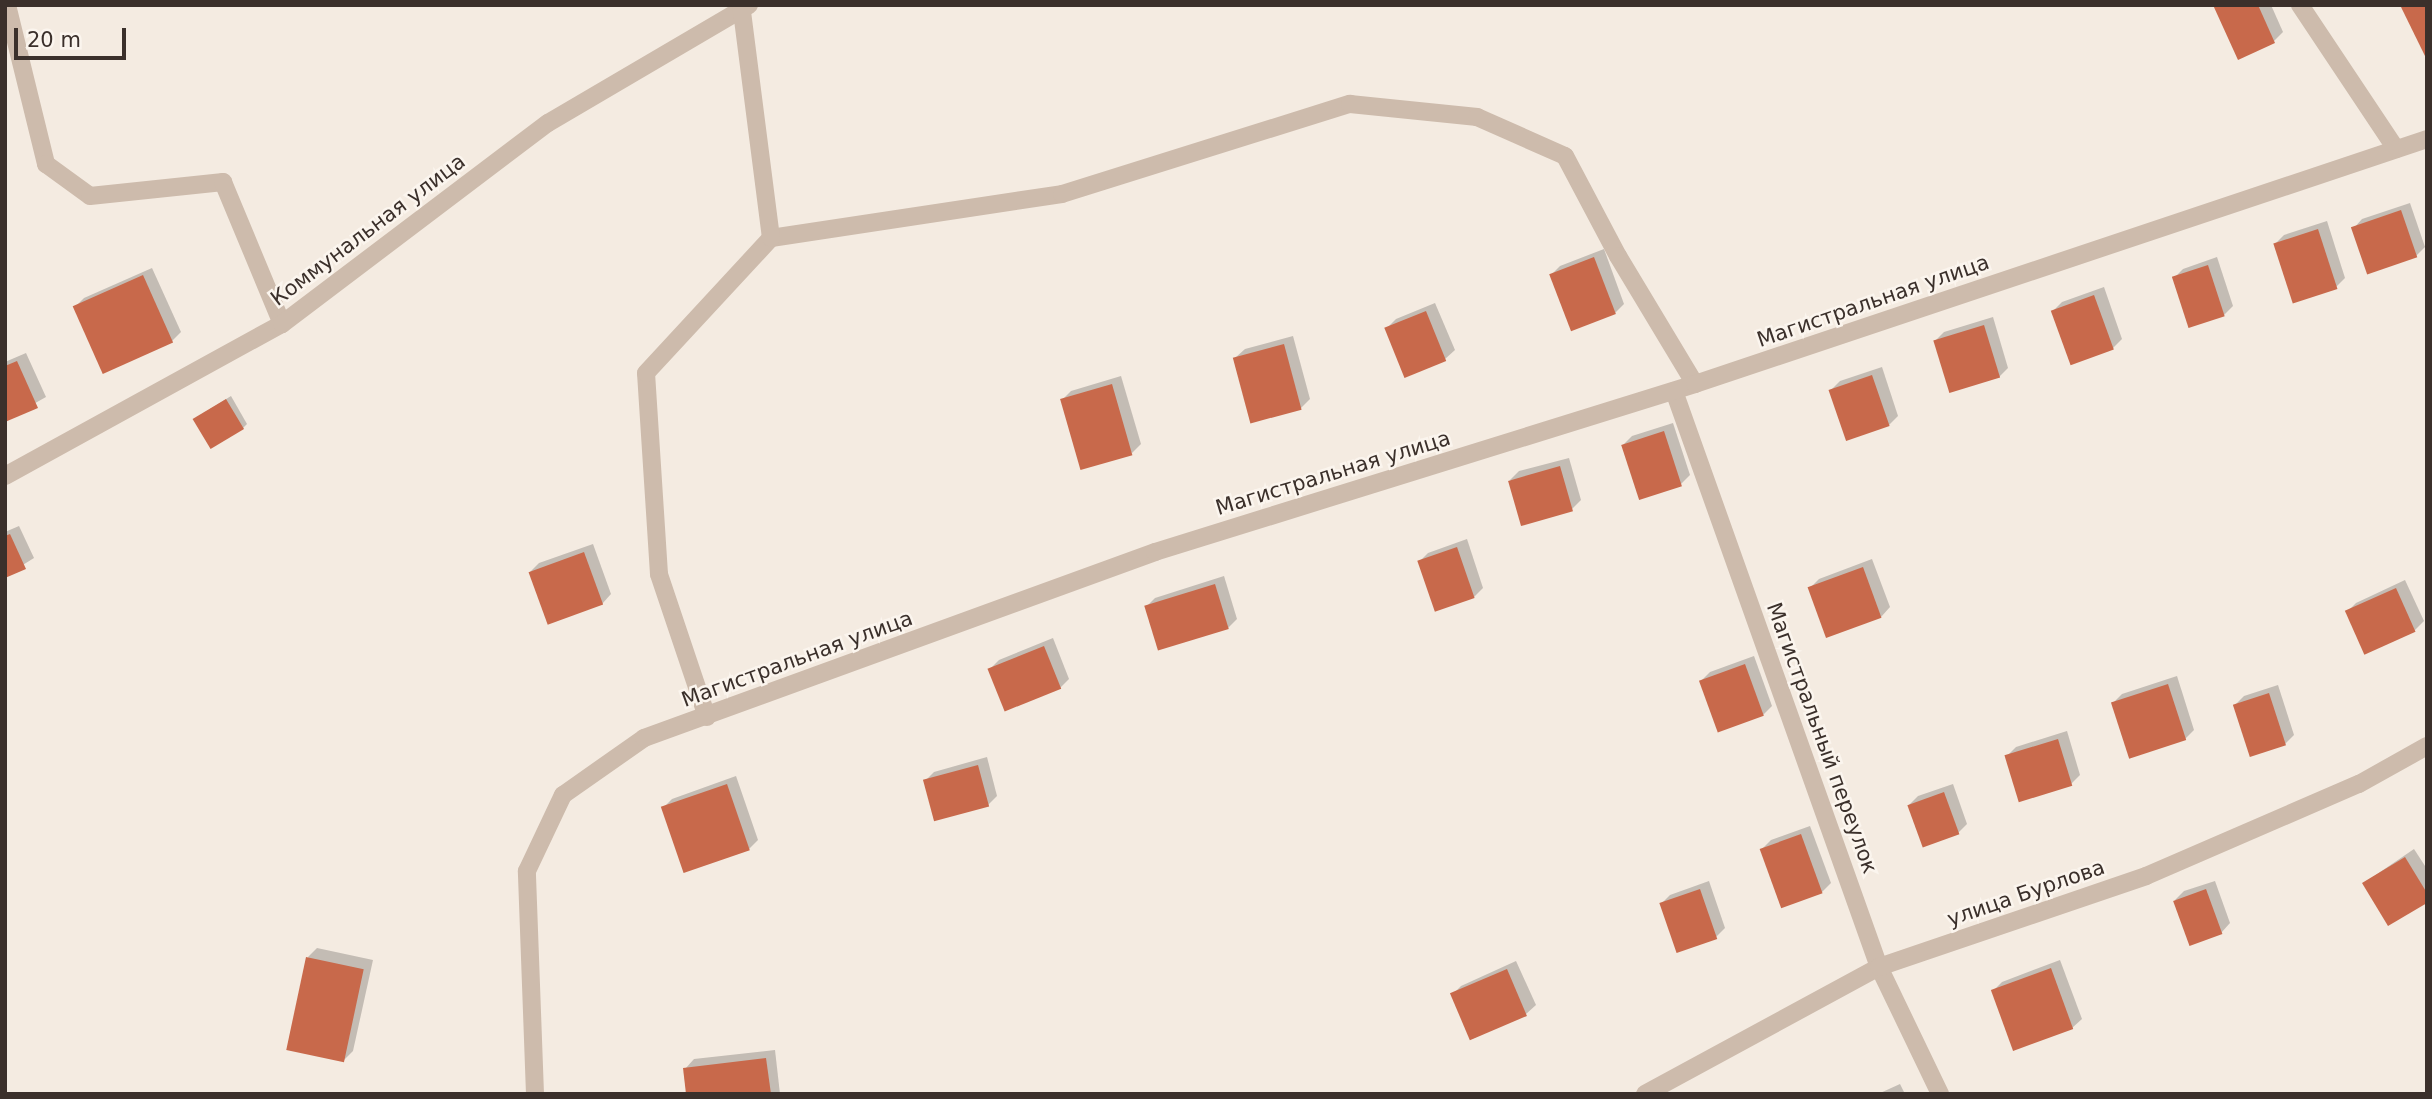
<!DOCTYPE html>
<meta charset="utf-8">
<style>
body{margin:0}
#map{position:relative;width:2432px;height:1099px;overflow:hidden;background:#f4ebe1;font-family:"DejaVu Sans",sans-serif}
div>[style]{position:absolute}
.shadow>*{inset:0;background:#0003}
.building>*{inset:0;background:#c8694b;transform-origin:0 0}
.street>*{height:18px;margin:-9px;padding:0 9px;transform-origin:9px;border-radius:9px;background:#cdbbac}
span{translate:-50% -50%;white-space:nowrap;text-align:center;line-height:1.15;-webkit-text-stroke:5px #fbf5ee;paint-order:stroke}
.street-label{font-size:21px;color:#3b302b}
.frame{position:absolute;inset:0;border:7px solid #3b302b;pointer-events:none}
.scale{position:absolute;left:14px;top:28px;width:112px;height:32px;box-sizing:border-box;border:4px solid #3b302b;border-top:0;padding-left:9px;font-size:21px;line-height:24px;white-space:nowrap;color:#3b302b;-webkit-text-stroke:5px #fbf5ee;paint-order:stroke}
</style>
<div id="map">
<div class="shadow">
<i style="clip-path:polygon(2215px 5px,2271px 5px,2283px 32px,2274px 41px)"></i>
<i style="clip-path:polygon(2410px 203px,2425px 247px,2416px 256px,2353px 229px,2362px 219px)"></i>
<i style="clip-path:polygon(2327px 221px,2345px 278px,2336px 287px,2275px 244px,2284px 235px)"></i>
<i style="clip-path:polygon(1604px 249px,1624px 304px,1615px 313px,1551px 275px,1560px 266px)"></i>
<i style="clip-path:polygon(2217px 257px,2233px 306px,2224px 315px,2174px 278px,2183px 269px)"></i>
<i style="clip-path:polygon(152px 268px,181px 332px,172px 341px,75px 307px,84px 298px)"></i>
<i style="clip-path:polygon(2104px 287px,2122px 339px,2113px 348px,2053px 311px,2062px 302px)"></i>
<i style="clip-path:polygon(1435px 303px,1455px 350px,1445px 359px,1406px 376px,1387px 328px,1396px 319px)"></i>
<i style="clip-path:polygon(1993px 317px,2008px 368px,1999px 377px,1935px 341px,1944px 332px)"></i>
<i style="clip-path:polygon(1293px 336px,1310px 399px,1301px 408px,1235px 358px,1245px 349px)"></i>
<i style="clip-path:polygon(26px 353px,46px 397px,5px 420px,5px 362px)"></i>
<i style="clip-path:polygon(1882px 367px,1898px 416px,1889px 425px,1831px 390px,1840px 381px)"></i>
<i style="clip-path:polygon(1121px 376px,1141px 444px,1132px 453px,1062px 400px,1071px 391px)"></i>
<i style="clip-path:polygon(231px 396px,247px 424px,243px 428px,194px 419px)"></i>
<i style="clip-path:polygon(1673px 423px,1690px 475px,1681px 484px,1623px 445px,1632px 436px)"></i>
<i style="clip-path:polygon(1569px 458px,1581px 500px,1572px 509px,1510px 480px,1519px 471px)"></i>
<i style="clip-path:polygon(19px 526px,34px 558px,5px 576px,5px 532px)"></i>
<i style="clip-path:polygon(1467px 539px,1483px 588px,1474px 597px,1419px 562px,1428px 553px)"></i>
<i style="clip-path:polygon(593px 544px,611px 594px,602px 604px,530px 572px,539px 563px)"></i>
<i style="clip-path:polygon(1872px 559px,1890px 607px,1881px 617px,1810px 588px,1819px 579px)"></i>
<i style="clip-path:polygon(1224px 576px,1237px 619px,1228px 628px,1146px 607px,1155px 598px)"></i>
<i style="clip-path:polygon(2405px 580px,2424px 621px,2415px 630px,2347px 612px,2356px 603px)"></i>
<i style="clip-path:polygon(1053px 638px,1069px 679px,1060px 688px,990px 669px,999px 660px)"></i>
<i style="clip-path:polygon(1754px 656px,1772px 706px,1763px 715px,1701px 681px,1710px 672px)"></i>
<i style="clip-path:polygon(2177px 676px,2194px 730px,2185px 739px,2113px 703px,2122px 694px)"></i>
<i style="clip-path:polygon(2278px 685px,2294px 735px,2285px 744px,2235px 705px,2244px 696px)"></i>
<i style="clip-path:polygon(2067px 731px,2080px 775px,2071px 784px,2007px 756px,2016px 747px)"></i>
<i style="clip-path:polygon(987px 757px,997px 796px,988px 805px,925px 781px,934px 772px)"></i>
<i style="clip-path:polygon(736px 776px,758px 840px,749px 849px,663px 808px,672px 799px)"></i>
<i style="clip-path:polygon(1953px 784px,1967px 824px,1958px 833px,1909px 805px,1918px 796px)"></i>
<i style="clip-path:polygon(1810px 826px,1831px 883px,1822px 892px,1762px 849px,1771px 840px)"></i>
<i style="clip-path:polygon(2414px 849px,2427px 869px,2427px 901px,2364px 883px)"></i>
<i style="clip-path:polygon(1709px 881px,1725px 928px,1716px 937px,1661px 904px,1670px 895px)"></i>
<i style="clip-path:polygon(2215px 881px,2230px 923px,2221px 933px,2175px 900px,2184px 891px)"></i>
<i style="clip-path:polygon(317px 948px,373px 960px,353px 1051px,344px 1060px,308px 957px)"></i>
<i style="clip-path:polygon(2060px 960px,2082px 1019px,2072px 1028px,1993px 991px,2002px 982px)"></i>
<i style="clip-path:polygon(1516px 961px,1536px 1005px,1526px 1014px,1472px 1039px,1452px 995px,1461px 986px)"></i>
<i style="clip-path:polygon(775px 1050px,780px 1094px,688px 1094px,685px 1069px,694px 1059px)"></i>
<i style="clip-path:polygon(1900px 1084px,1905px 1094px,1878px 1094px)"></i>
</div>
<div class="building">
<i style="clip-path:polygon(2213px 5px,2258px 5px,2275px 43px,2238px 60px)"></i>
<i style="clip-path:polygon(2400px 5px,2427px 5px,2427px 55px,2425px 56px)"></i>
<i style="left:2401px;top:210px;width:50px;height:53px;rotate:71deg"></i>
<i style="left:2318px;top:229px;width:63px;height:47px;rotate:72deg"></i>
<i style="left:1594px;top:257px;width:61px;height:48px;rotate:69deg"></i>
<i style="left:2208px;top:265px;width:54px;height:38px;rotate:72deg"></i>
<i style="left:143px;top:275px;width:74px;height:77px;rotate:66deg"></i>
<i style="left:2094px;top:295px;width:58px;height:46px;rotate:70deg"></i>
<i style="left:1426px;top:311px;width:54px;height:45px;rotate:68deg"></i>
<i style="left:1984px;top:325px;width:55px;height:53px;rotate:73deg"></i>
<i style="left:1284px;top:344px;width:68px;height:53px;rotate:75deg"></i>
<i style="clip-path:polygon(17px 361px,38px 408px,5px 422px,5px 366px)"></i>
<i style="left:1872px;top:375px;width:54px;height:46px;rotate:71deg"></i>
<i style="left:1112px;top:384px;width:74px;height:54px;rotate:74deg"></i>
<i style="left:226px;top:399px;width:35px;height:39px;rotate:59deg"></i>
<i style="left:1664px;top:431px;width:58px;height:45px;rotate:72deg"></i>
<i style="left:1560px;top:466px;width:47px;height:54px;rotate:74deg"></i>
<i style="clip-path:polygon(10px 534px,26px 569px,5px 578px,5px 536px)"></i>
<i style="left:1457px;top:547px;width:54px;height:42px;rotate:71deg"></i>
<i style="left:584px;top:552px;width:56px;height:59px;rotate:70deg"></i>
<i style="left:1863px;top:567px;width:54px;height:59px;rotate:70deg"></i>
<i style="left:1215px;top:584px;width:47px;height:74px;rotate:73deg"></i>
<i style="left:2396px;top:588px;width:48px;height:56px;rotate:66deg"></i>
<i style="left:1044px;top:646px;width:46px;height:61px;rotate:68deg"></i>
<i style="left:1745px;top:664px;width:55px;height:49px;rotate:70deg"></i>
<i style="left:2168px;top:684px;width:59px;height:60px;rotate:72deg"></i>
<i style="left:2269px;top:693px;width:55px;height:38px;rotate:72deg"></i>
<i style="left:2058px;top:739px;width:49px;height:56px;rotate:73deg"></i>
<i style="left:978px;top:765px;width:43px;height:57px;rotate:75deg"></i>
<i style="left:727px;top:784px;width:70px;height:70px;rotate:71deg"></i>
<i style="left:1944px;top:792px;width:45px;height:39px;rotate:70deg"></i>
<i style="left:1801px;top:834px;width:63px;height:44px;rotate:70deg"></i>
<i style="clip-path:polygon(2405px 857px,2427px 893px,2427px 903px,2388px 926px,2362px 883px)"></i>
<i style="left:1700px;top:889px;width:53px;height:43px;rotate:71deg"></i>
<i style="left:2206px;top:889px;width:48px;height:35px;rotate:70deg"></i>
<i style="left:306px;top:957px;width:59px;height:95px;rotate:12deg"></i>
<i style="left:2051px;top:968px;width:65px;height:64px;rotate:70deg"></i>
<i style="left:1507px;top:969px;width:51px;height:62px;rotate:67deg"></i>
<i style="clip-path:polygon(766px 1058px,771px 1094px,686px 1094px,683px 1068px)"></i>
</div>
<div class="street">
<i style="left:7px;top:5px;width:164px;rotate:76.2deg"></i>
<i style="left:46px;top:164px;width:54px;rotate:36deg"></i>
<i style="left:90px;top:196px;width:134px;rotate:-6deg"></i>
<i style="left:223px;top:182px;width:154px;rotate:67.4deg"></i>
<i style="left:2300px;top:5px;width:173px;rotate:56.3deg"></i>
<i style="left:771px;top:238px;width:294px;rotate:-8.6deg"></i>
<i style="left:1062px;top:194px;width:302px;rotate:-17.4deg"></i>
<i style="left:1350px;top:104px;width:128px;rotate:5.8deg"></i>
<i style="left:1477px;top:117px;width:96px;rotate:23.9deg"></i>
<i style="left:1565px;top:156px;width:113px;rotate:62.1deg"></i>
<i style="left:1618px;top:256px;width:149px;rotate:59deg"></i>
<i style="left:1674px;top:391px;width:611px;rotate:70.41deg"></i>
<i style="left:1879px;top:967px;width:141px;rotate:64.3deg"></i>
<i style="left:5px;top:476px;width:316px;rotate:-28.8deg"></i>
<i style="left:282px;top:324px;width:333px;rotate:-37.1deg"></i>
<i style="left:548px;top:123px;width:233px;rotate:-30.4deg"></i>
<i style="left:707px;top:717px;width:151px;rotate:-108.6deg"></i>
<i style="left:659px;top:574px;width:201px;rotate:-93.7deg"></i>
<i style="left:646px;top:373px;width:184px;rotate:-47.2deg"></i>
<i style="left:771px;top:238px;width:235px;rotate:-97.3deg"></i>
<i style="left:535px;top:1094px;width:223px;rotate:-92.1deg"></i>
<i style="left:527px;top:871px;width:84px;rotate:-64.7deg"></i>
<i style="left:563px;top:795px;width:99px;rotate:-35.1deg"></i>
<i style="left:644px;top:738px;width:544px;rotate:-20deg"></i>
<i style="left:1155px;top:552px;width:566px;rotate:-17.28deg"></i>
<i style="left:1695px;top:384px;width:772px;rotate:-18.51deg"></i>
<i style="left:1645px;top:1094px;width:266px;rotate:-28.5deg"></i>
<i style="left:1879px;top:967px;width:282px;rotate:-18.8deg"></i>
<i style="left:2146px;top:876px;width:232px;rotate:-23.4deg"></i>
<i style="left:2359px;top:784px;width:78px;rotate:-29.2deg"></i>
</div>
<div class="street-label">
<span style="left:368px;top:230px;rotate:-37deg">Коммунальная улица</span>
<span style="left:1873px;top:301px;rotate:-19deg">Магистральная улица</span>
<span style="left:1333px;top:473px;rotate:-17deg">Магистральная улица</span>
<span style="left:797px;top:659px;rotate:-20deg">Магистральная улица</span>
<span style="left:1822px;top:738px;rotate:70deg">Магистральный переулок</span>
<span style="left:2026px;top:893px;rotate:-19deg">улица Бурлова</span>
</div>
<div class="frame"></div>
<div class="scale">20 m</div>
</div>
